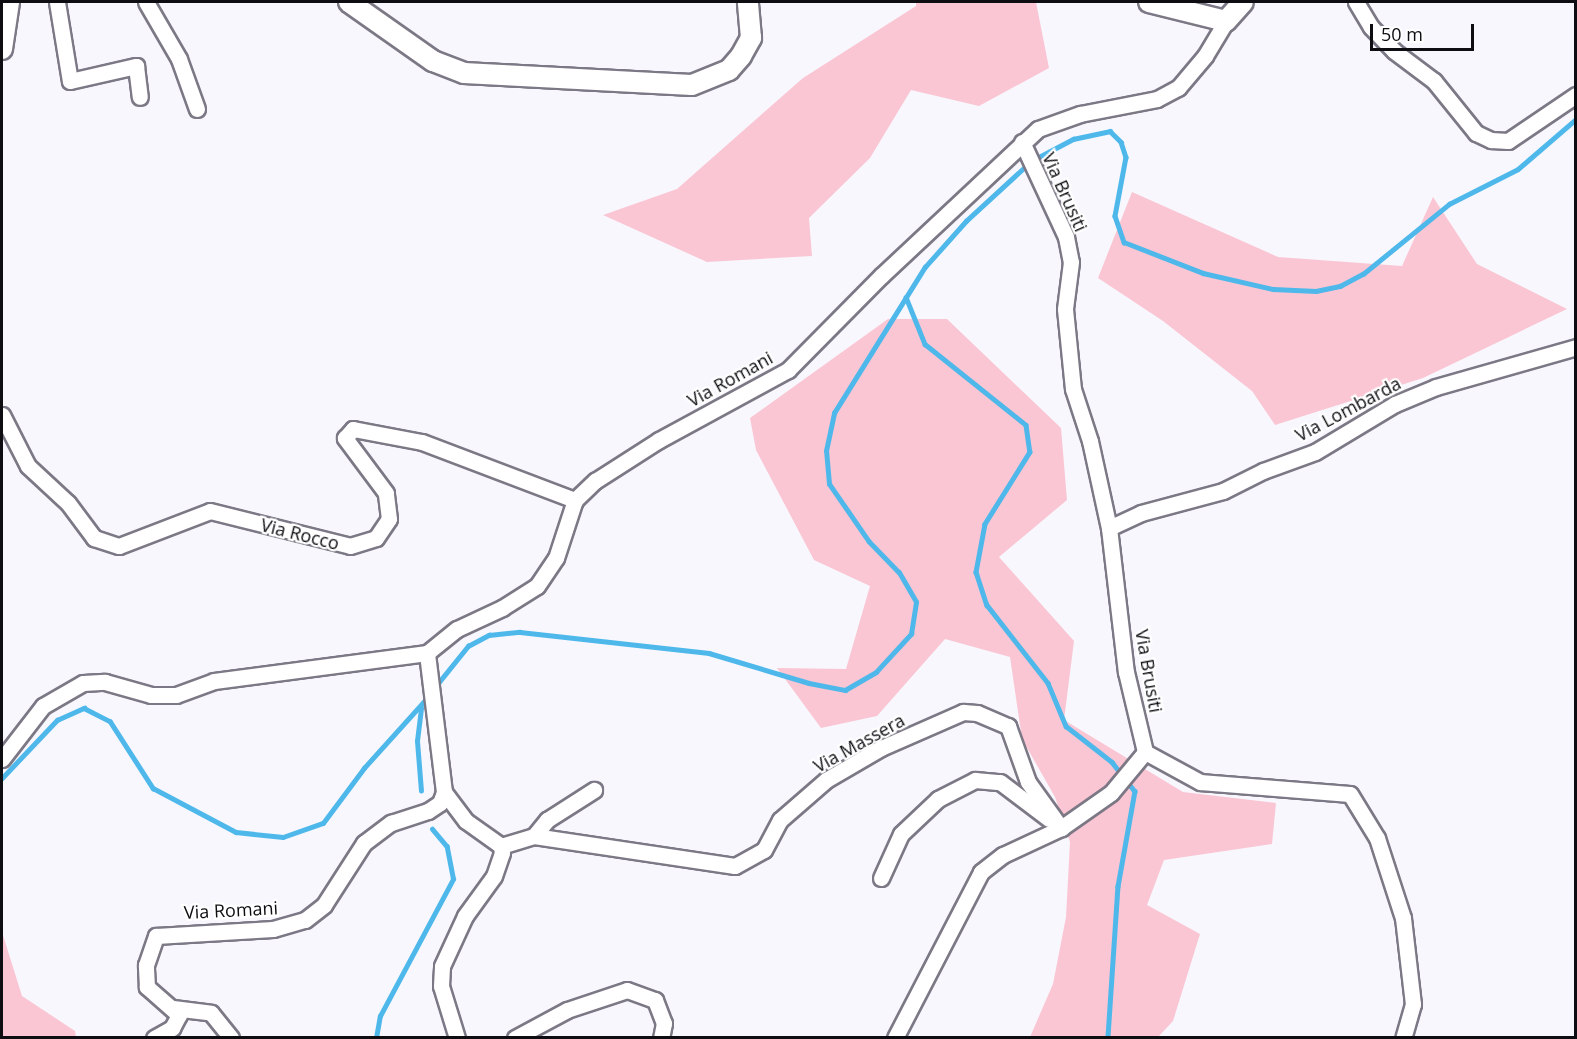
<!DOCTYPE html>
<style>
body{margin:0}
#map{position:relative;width:1577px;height:1039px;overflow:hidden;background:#f8f7fd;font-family:"Open Sans",sans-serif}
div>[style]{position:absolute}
.green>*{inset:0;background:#fac6d3}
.stream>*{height:4.5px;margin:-2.25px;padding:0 2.25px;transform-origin:2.25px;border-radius:2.25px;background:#4fb8eb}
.roads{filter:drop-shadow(2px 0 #7c7885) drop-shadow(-2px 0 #7c7885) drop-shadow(0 2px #7c7885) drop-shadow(0 -2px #7c7885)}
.minor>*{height:15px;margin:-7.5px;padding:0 7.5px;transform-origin:7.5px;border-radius:7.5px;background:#fff}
.tertiary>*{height:20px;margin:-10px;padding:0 10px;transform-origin:10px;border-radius:10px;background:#fff}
span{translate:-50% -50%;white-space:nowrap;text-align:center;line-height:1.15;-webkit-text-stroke:4.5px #fff;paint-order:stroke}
.street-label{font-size:18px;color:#0e0d12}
.frame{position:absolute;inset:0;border:3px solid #0e0d12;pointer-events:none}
.scale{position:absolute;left:1370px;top:24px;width:104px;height:27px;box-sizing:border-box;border:3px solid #0e0d12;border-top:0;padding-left:8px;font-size:18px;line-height:21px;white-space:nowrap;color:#0e0d12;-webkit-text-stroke:4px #fff;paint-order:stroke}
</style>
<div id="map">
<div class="green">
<i style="clip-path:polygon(916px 2px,1036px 2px,1049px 68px,979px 106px,911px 90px,870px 158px,809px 218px,812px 256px,707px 262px,603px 215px,677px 189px,803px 78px,916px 6px)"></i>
<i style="clip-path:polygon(1132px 192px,1278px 257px,1402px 266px,1433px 197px,1477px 264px,1567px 309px,1423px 378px,1275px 425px,1252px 391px,1163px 321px,1098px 278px)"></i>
<i style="clip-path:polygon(888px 319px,947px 319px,1061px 428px,1067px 500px,999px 557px,1074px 641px,1064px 720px,1183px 792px,1276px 803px,1272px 844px,1164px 860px,1147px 905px,1200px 934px,1173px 1021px,1158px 1037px,1030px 1037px,1053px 984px,1066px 917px,1070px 842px,1055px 797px,1022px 739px,1010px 657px,945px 639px,877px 716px,821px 728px,777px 668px,846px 669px,870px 586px,814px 560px,756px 450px,750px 418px)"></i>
<i style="clip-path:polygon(2px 932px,22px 996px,75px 1031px,76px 1037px,2px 1037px)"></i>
</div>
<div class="stream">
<i style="left:1035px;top:159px;width:43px;rotate:-27.8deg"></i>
<i style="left:1073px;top:139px;width:38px;rotate:-12deg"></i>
<i style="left:1110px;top:131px;width:16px;rotate:45deg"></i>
<i style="left:1121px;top:142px;width:16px;rotate:72deg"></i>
<i style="left:1126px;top:157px;width:60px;rotate:100.6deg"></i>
<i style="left:1115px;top:216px;width:28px;rotate:71deg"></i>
<i style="left:1124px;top:242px;width:85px;rotate:21.4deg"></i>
<i style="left:1203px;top:273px;width:72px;rotate:12.9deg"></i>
<i style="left:1273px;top:289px;width:43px;rotate:2.7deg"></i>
<i style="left:1316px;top:291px;width:25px;rotate:-12deg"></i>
<i style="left:1340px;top:286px;width:26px;rotate:-28deg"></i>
<i style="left:1363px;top:274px;width:111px;rotate:-39.1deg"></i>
<i style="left:1449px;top:204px;width:77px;rotate:-26.9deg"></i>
<i style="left:1518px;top:169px;width:77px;rotate:-40.8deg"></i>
<i style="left:906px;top:297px;width:51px;rotate:68deg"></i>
<i style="left:925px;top:344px;width:129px;rotate:38.7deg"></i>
<i style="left:1026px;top:425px;width:27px;rotate:82deg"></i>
<i style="left:1030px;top:452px;width:85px;rotate:122deg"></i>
<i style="left:985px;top:524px;width:49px;rotate:100.6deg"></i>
<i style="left:976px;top:572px;width:35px;rotate:72deg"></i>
<i style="left:987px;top:605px;width:99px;rotate:52deg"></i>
<i style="left:1048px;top:683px;width:47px;rotate:67.3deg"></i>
<i style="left:1066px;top:726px;width:58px;rotate:38deg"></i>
<i style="left:1112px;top:762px;width:37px;rotate:52deg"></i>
<i style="left:1135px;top:791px;width:97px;rotate:100.1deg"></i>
<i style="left:1118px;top:886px;width:152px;rotate:93.8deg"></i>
<i style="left:435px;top:687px;width:53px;rotate:-51.2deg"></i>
<i style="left:468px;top:646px;width:24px;rotate:-28deg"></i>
<i style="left:489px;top:635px;width:31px;rotate:-6deg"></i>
<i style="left:520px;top:632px;width:190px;rotate:6.3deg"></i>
<i style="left:709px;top:653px;width:104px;rotate:16.7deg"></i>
<i style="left:809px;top:683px;width:37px;rotate:11deg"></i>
<i style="left:845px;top:690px;width:36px;rotate:-30deg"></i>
<i style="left:876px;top:672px;width:52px;rotate:-47.4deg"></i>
<i style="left:911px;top:634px;width:32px;rotate:-81deg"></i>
<i style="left:916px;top:602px;width:34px;rotate:-120deg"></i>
<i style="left:899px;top:573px;width:43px;rotate:-134.1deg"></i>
<i style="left:869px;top:542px;width:70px;rotate:-124.6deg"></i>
<i style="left:829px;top:484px;width:33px;rotate:-95deg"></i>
<i style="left:826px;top:451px;width:39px;rotate:-78deg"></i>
<i style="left:834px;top:413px;width:172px;rotate:-58.1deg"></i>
<i style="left:925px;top:267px;width:62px;rotate:-48.3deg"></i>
<i style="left:966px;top:221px;width:84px;rotate:-42.6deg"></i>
<i style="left:2px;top:778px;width:80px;rotate:-46.5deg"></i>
<i style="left:57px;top:720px;width:30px;rotate:-24deg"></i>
<i style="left:84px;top:708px;width:29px;rotate:27deg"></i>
<i style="left:110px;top:721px;width:80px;rotate:57.3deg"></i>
<i style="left:153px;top:788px;width:94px;rotate:27.9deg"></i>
<i style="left:236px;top:832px;width:47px;rotate:6.1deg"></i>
<i style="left:283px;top:837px;width:42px;rotate:-19.3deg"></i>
<i style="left:323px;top:823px;width:69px;rotate:-53.3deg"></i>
<i style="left:364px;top:768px;width:96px;rotate:-48deg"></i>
<i style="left:421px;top:791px;width:50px;rotate:-94.6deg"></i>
<i style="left:417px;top:741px;width:33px;rotate:-83deg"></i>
<i style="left:376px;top:1038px;width:22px;rotate:-80deg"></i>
<i style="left:380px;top:1016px;width:155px;rotate:-61.9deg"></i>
<i style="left:453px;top:879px;width:33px;rotate:-101deg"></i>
<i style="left:447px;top:847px;width:23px;rotate:-130deg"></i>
</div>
<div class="roads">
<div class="minor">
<i style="left:57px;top:2px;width:80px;rotate:80.7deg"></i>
<i style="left:70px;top:81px;width:68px;rotate:-12.8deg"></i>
<i style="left:136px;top:66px;width:31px;rotate:83deg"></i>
<i style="left:146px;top:2px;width:66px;rotate:59.9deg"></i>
<i style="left:179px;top:59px;width:53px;rotate:70.2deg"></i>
<i style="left:1356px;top:2px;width:29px;rotate:59deg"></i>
<i style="left:1371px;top:27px;width:33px;rotate:46deg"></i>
<i style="left:1394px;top:51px;width:50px;rotate:36.9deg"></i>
<i style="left:1434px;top:81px;width:67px;rotate:51.1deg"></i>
<i style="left:1476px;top:133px;width:17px;rotate:25deg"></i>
<i style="left:1491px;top:140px;width:17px;rotate:3deg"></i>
<i style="left:1508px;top:141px;width:82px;rotate:-34.1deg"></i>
<i style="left:1022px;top:142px;width:105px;rotate:65.1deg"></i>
<i style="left:1066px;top:237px;width:25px;rotate:79deg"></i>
<i style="left:1071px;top:262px;width:47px;rotate:97.3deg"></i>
<i style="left:1065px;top:309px;width:80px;rotate:84.3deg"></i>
<i style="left:1073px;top:389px;width:55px;rotate:71.9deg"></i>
<i style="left:1090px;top:441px;width:89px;rotate:77.7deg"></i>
<i style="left:1109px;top:528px;width:145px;rotate:83.3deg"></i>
<i style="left:1126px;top:672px;width:82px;rotate:76.6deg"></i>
<i style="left:1145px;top:752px;width:63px;rotate:28.6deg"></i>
<i style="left:1200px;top:782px;width:150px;rotate:4.6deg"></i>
<i style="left:1350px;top:794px;width:52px;rotate:58.5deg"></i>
<i style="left:1377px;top:838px;width:84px;rotate:72deg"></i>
<i style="left:1403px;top:918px;width:87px;rotate:83.4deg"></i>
<i style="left:1413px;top:1004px;width:35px;rotate:106deg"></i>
<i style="left:2px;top:415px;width:57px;rotate:63deg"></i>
<i style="left:28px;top:466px;width:54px;rotate:42.8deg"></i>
<i style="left:68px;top:503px;width:44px;rotate:53.4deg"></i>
<i style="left:94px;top:538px;width:26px;rotate:18deg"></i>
<i style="left:119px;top:546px;width:97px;rotate:-21deg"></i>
<i style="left:210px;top:511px;width:144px;rotate:14deg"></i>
<i style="left:350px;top:546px;width:27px;rotate:-17deg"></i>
<i style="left:376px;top:538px;width:23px;rotate:-56deg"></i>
<i style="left:389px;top:519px;width:26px;rotate:-97deg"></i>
<i style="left:386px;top:493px;width:69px;rotate:-126.7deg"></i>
<i style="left:345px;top:438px;width:12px;rotate:-48deg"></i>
<i style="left:353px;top:429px;width:70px;rotate:10.7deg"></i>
<i style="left:422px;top:442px;width:164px;rotate:20.8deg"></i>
<i style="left:1109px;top:528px;width:35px;rotate:-25deg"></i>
<i style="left:1141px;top:513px;width:85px;rotate:-15deg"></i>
<i style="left:1223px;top:491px;width:45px;rotate:-26.6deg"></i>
<i style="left:1263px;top:471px;width:55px;rotate:-20.1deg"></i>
<i style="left:1315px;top:452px;width:93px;rotate:-31deg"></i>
<i style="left:1395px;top:404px;width:44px;rotate:-22.5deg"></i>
<i style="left:1436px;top:387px;width:146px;rotate:-15.9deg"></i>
<i style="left:2px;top:759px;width:67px;rotate:-52.3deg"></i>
<i style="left:43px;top:706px;width:46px;rotate:-29.9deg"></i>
<i style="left:83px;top:683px;width:22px;rotate:-3deg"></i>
<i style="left:105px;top:682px;width:48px;rotate:15.8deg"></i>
<i style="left:151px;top:695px;width:25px"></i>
<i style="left:176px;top:695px;width:40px;rotate:-20.2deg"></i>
<i style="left:214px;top:681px;width:215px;rotate:-7.5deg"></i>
<i style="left:444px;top:792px;width:36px;rotate:53deg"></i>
<i style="left:466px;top:821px;width:43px;rotate:35.5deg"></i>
<i style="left:501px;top:846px;width:34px;rotate:-17deg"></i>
<i style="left:534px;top:836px;width:21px;rotate:-51deg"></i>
<i style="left:547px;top:820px;width:56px;rotate:-32.6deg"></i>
<i style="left:534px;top:836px;width:203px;rotate:8.5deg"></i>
<i style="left:735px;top:866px;width:33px;rotate:-29deg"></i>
<i style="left:764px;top:850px;width:34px;rotate:-62deg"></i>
<i style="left:780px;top:820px;width:61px;rotate:-41deg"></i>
<i style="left:826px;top:780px;width:64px;rotate:-30.2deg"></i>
<i style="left:881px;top:748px;width:90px;rotate:-23.7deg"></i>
<i style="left:963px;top:712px;width:14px;rotate:4deg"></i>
<i style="left:977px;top:713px;width:34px;rotate:23deg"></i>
<i style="left:1008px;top:726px;width:59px;rotate:70.3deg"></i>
<i style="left:1028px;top:782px;width:57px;rotate:54.3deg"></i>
<i style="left:881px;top:878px;width:48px;rotate:-65.6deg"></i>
<i style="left:901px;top:834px;width:51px;rotate:-43.4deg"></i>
<i style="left:938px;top:799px;width:42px;rotate:-27.2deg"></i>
<i style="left:975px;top:780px;width:25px;rotate:5deg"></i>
<i style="left:1000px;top:782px;width:61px;rotate:37.1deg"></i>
<i style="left:173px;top:1008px;width:38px;rotate:7deg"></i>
<i style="left:211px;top:1013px;width:32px;rotate:51deg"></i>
<i style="left:154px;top:1038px;width:21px;rotate:-29deg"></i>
<i style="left:172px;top:1028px;width:15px;rotate:-62deg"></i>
<i style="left:179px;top:1015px;width:43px;rotate:-138.8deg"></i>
<i style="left:147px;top:987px;width:22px;rotate:-93deg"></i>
<i style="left:146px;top:965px;width:31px;rotate:-71deg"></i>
<i style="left:156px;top:936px;width:117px;rotate:-3.4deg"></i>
<i style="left:273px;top:929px;width:33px;rotate:-16deg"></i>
<i style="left:305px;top:920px;width:24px;rotate:-38deg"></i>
<i style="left:324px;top:905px;width:74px;rotate:-57.2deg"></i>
<i style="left:364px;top:843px;width:34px;rotate:-37deg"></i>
<i style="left:391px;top:823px;width:39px;rotate:-18deg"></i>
<i style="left:428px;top:811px;width:14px;rotate:-34deg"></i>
<i style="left:440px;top:803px;width:12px;rotate:-70deg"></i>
<i style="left:444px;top:792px;width:140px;rotate:-97deg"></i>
<i style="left:427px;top:653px;width:38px;rotate:-39deg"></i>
<i style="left:457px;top:629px;width:50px;rotate:-25deg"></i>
<i style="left:502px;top:608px;width:41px;rotate:-32.2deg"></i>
<i style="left:537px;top:586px;width:34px;rotate:-56deg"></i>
<i style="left:556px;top:558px;width:61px;rotate:-71.9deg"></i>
<i style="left:575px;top:500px;width:28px;rotate:-44deg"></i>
<i style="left:595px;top:481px;width:76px;rotate:-32.6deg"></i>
<i style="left:659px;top:440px;width:147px;rotate:-28.5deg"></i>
<i style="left:788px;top:370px;width:132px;rotate:-45.3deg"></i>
<i style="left:881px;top:276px;width:215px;rotate:-43.1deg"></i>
<i style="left:1038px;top:129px;width:45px;rotate:-19.7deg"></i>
<i style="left:1080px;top:114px;width:78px;rotate:-11deg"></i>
<i style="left:1157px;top:99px;width:24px;rotate:-28deg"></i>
<i style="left:1178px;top:88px;width:42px;rotate:-49.8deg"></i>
<i style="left:1205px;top:56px;width:41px;rotate:-59deg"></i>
<i style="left:457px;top:1038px;width:54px;rotate:-107.1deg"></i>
<i style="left:441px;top:986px;width:20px;rotate:-87deg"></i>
<i style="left:442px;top:966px;width:55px;rotate:-65.3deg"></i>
<i style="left:465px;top:916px;width:49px;rotate:-54.1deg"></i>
<i style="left:494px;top:876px;width:24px;rotate:-71deg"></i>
<i style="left:502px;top:853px;width:7px;rotate:-98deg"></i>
<i style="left:515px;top:1038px;width:59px;rotate:-28.3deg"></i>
<i style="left:567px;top:1010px;width:63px;rotate:-18.4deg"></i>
<i style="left:627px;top:990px;width:30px;rotate:20deg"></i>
<i style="left:655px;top:1000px;width:25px;rotate:69deg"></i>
<i style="left:664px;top:1023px;width:15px;rotate:101deg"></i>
<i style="left:895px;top:1038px;width:187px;rotate:-62.6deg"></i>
<i style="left:981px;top:872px;width:28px;rotate:-38deg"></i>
<i style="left:1003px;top:855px;width:64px;rotate:-25deg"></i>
<i style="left:1061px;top:828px;width:61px;rotate:-35deg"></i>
<i style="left:1111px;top:793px;width:53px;rotate:-50.3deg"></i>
</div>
<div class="tertiary">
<i style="left:349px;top:2px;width:103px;rotate:35.1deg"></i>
<i style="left:433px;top:61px;width:33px;rotate:21deg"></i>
<i style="left:464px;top:73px;width:228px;rotate:3deg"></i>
<i style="left:692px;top:85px;width:40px;rotate:-22deg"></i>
<i style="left:729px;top:70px;width:18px;rotate:-49deg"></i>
<i style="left:741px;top:56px;width:21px;rotate:-61deg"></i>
<i style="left:751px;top:38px;width:36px;rotate:-95deg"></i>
<i style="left:1149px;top:2px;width:79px;rotate:13.9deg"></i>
<i style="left:1226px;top:21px;width:25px;rotate:-48deg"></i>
<i style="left:2px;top:49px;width:48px;rotate:-81.5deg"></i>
</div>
</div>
<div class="street-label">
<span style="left:1065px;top:192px;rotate:66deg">Via Brusiti</span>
<span style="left:730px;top:379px;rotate:-29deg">Via Romani</span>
<span style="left:1348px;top:409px;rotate:-28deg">Via Lombarda</span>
<span style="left:300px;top:534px;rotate:14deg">Via Rocco</span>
<span style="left:1149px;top:671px;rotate:80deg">Via Brusiti</span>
<span style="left:859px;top:743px;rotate:-29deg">Via Massera</span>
<span style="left:231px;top:910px;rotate:-3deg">Via Romani</span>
</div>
<div class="frame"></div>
<div class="scale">50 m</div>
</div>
